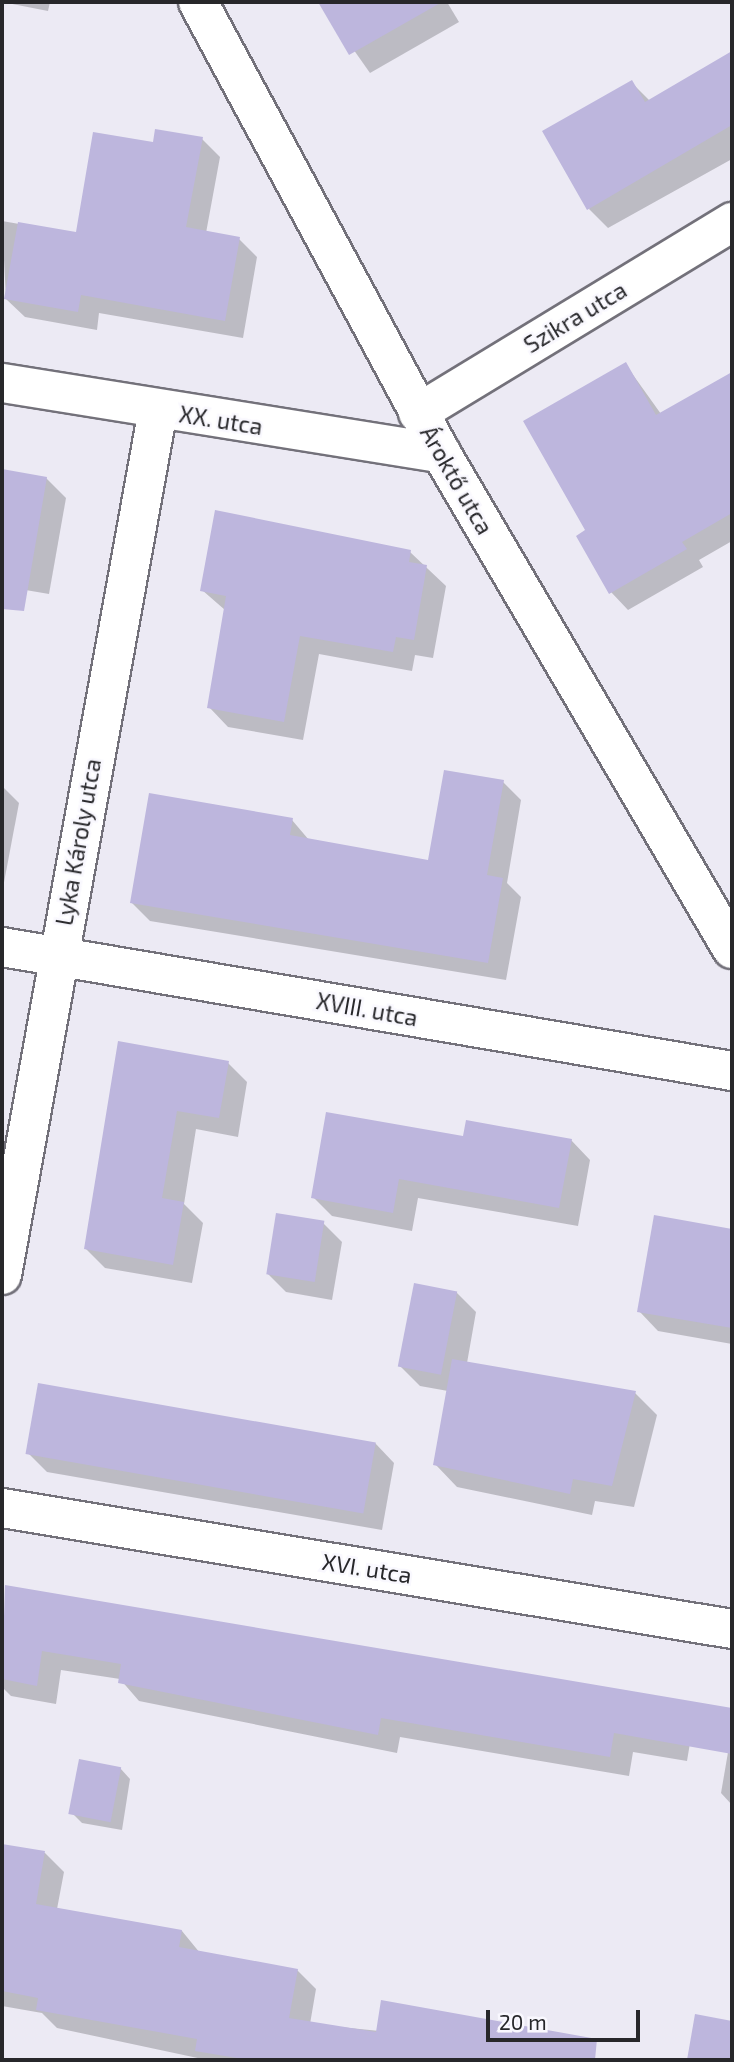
<!DOCTYPE html>
<meta charset="utf-8">
<style>
body{margin:0}
#map{position:relative;width:734px;height:2062px;overflow:hidden;background:#eceaf4;font-family:"Exo 2",sans-serif}
div>[style]{position:absolute}
.shadow>*{inset:0;background:#0003}
.building>*{inset:0;background:#bdb6dd;transform-origin:0 0}
.roads{filter:drop-shadow(2px 0 #73717a) drop-shadow(-2px 0 #73717a) drop-shadow(0 2px #73717a) drop-shadow(0 -2px #73717a)}
.minor>*{height:38px;margin:-19px;padding:0 19px;transform-origin:19px;border-radius:19px;background:#fff}
.tertiary>*{height:38px;margin:-19px;padding:0 19px;transform-origin:19px;border-radius:19px;background:#fff}
span{translate:-50% -50%;white-space:nowrap;text-align:center;line-height:1.15;-webkit-text-stroke:5px #f9f8fe;paint-order:stroke}
.street-label{font-size:23px;color:#27272a}
.frame{position:absolute;inset:0;border:4px solid #27272a;pointer-events:none}
.scale{position:absolute;left:486px;top:2010px;width:154px;height:32px;box-sizing:border-box;border:4px solid #27272a;border-top:0;padding-left:9px;font-size:21px;line-height:24px;white-space:nowrap;color:#27272a;-webkit-text-stroke:5px #f9f8fe;paint-order:stroke}
</style>
<div id="map">
<div class="shadow">
<i style="clip-path:polygon(2px 2px,50px 2px,48px 11px)"></i>
<i style="clip-path:polygon(320px 2px,447px 2px,459px 22px,370px 73px)"></i>
<i style="clip-path:polygon(732px 53px,732px 159px,608px 228px,589px 209px,631px 82px,650px 101px)"></i>
<i style="clip-path:polygon(202px 139px,220px 157px,206px 233px,239px 239px,257px 257px,243px 338px,99px 313px,97px 330px,25px 317px,6px 299px,2px 221px,77px 234px,154px 144px)"></i>
<i style="clip-path:polygon(626px 365px,661px 414px,732px 374px,732px 541px,699px 560px,703px 567px,628px 610px,611px 592px,587px 531px)"></i>
<i style="clip-path:polygon(2px 470px,46px 478px,66px 498px,49px 594px,2px 586px)"></i>
<i style="clip-path:polygon(410px 552px,446px 586px,433px 658px,415px 655px,412px 671px,319px 654px,303px 740px,228px 727px,209px 707px,225px 610px,202px 590px)"></i>
<i style="clip-path:polygon(503px 782px,521px 800px,507px 883px,521px 897px,506px 980px,150px 921px,132px 903px,292px 820px,309px 840px,429px 862px)"></i>
<i style="clip-path:polygon(2px 786px,19px 803px,2px 893px)"></i>
<i style="clip-path:polygon(120px 1043px,228px 1063px,247px 1082px,238px 1137px,196px 1129px,184px 1204px,203px 1223px,192px 1283px,105px 1268px,85px 1248px)"></i>
<i style="clip-path:polygon(464px 1138px,571px 1140px,590px 1160px,578px 1226px,418px 1198px,412px 1231px,332px 1216px,313px 1197px)"></i>
<i style="clip-path:polygon(656px 1217px,732px 1231px,732px 1344px,658px 1331px,639px 1311px)"></i>
<i style="clip-path:polygon(323px 1223px,342px 1242px,332px 1300px,286px 1292px,267px 1273px)"></i>
<i style="clip-path:polygon(456px 1292px,476px 1312px,467px 1363px,635px 1393px,657px 1415px,634px 1507px,595px 1501px,592px 1515px,457px 1487px,435px 1464px,448px 1391px,420px 1386px,401px 1367px)"></i>
<i style="clip-path:polygon(375px 1443px,394px 1463px,382px 1530px,47px 1472px,28px 1453px)"></i>
<i style="clip-path:polygon(7px 1587px,694px 1719px,687px 1761px,633px 1752px,629px 1776px,400px 1737px,397px 1753px,139px 1701px,120px 1679px,61px 1670px,56px 1704px,11px 1696px,2px 1687px)"></i>
<i style="clip-path:polygon(732px 1729px,732px 1805px,721px 1793px)"></i>
<i style="clip-path:polygon(120px 1768px,130px 1779px,122px 1830px,82px 1823px,72px 1813px)"></i>
<i style="clip-path:polygon(2px 1845px,45px 1853px,64px 1872px,57px 1909px,182px 1931px,200px 1953px,297px 1970px,316px 1989px,310px 2024px,549px 2048px,547px 2060px,207px 2060px,57px 2028px,42px 2013px,2px 2006px)"></i>
</div>
<div class="building">
<i style="clip-path:polygon(318px 2px,442px 2px,349px 55px)"></i>
<i style="clip-path:polygon(732px 51px,732px 125px,587px 210px,542px 131px,632px 80px,645px 102px)"></i>
<i style="clip-path:polygon(155px 129px,203px 137px,186px 227px,240px 237px,225px 321px,81px 295px,78px 312px,4px 299px,18px 222px,76px 232px,93px 132px,153px 142px)"></i>
<i style="clip-path:polygon(626px 362px,656px 415px,732px 372px,732px 513px,682px 542px,687px 549px,609px 594px,576px 536px,585px 530px,523px 421px)"></i>
<i style="clip-path:polygon(2px 469px,47px 477px,24px 611px,2px 609px)"></i>
<i style="clip-path:polygon(215px 510px,411px 550px,409px 562px,427px 565px,414px 640px,396px 637px,393px 652px,300px 636px,284px 722px,207px 708px,226px 596px,200px 591px)"></i>
<i style="clip-path:polygon(444px 770px,504px 780px,487px 875px,503px 878px,488px 963px,130px 903px,149px 793px,293px 818px,290px 835px,428px 860px)"></i>
<i style="clip-path:polygon(118px 1041px,229px 1061px,219px 1118px,177px 1111px,162px 1198px,184px 1202px,173px 1265px,84px 1249px)"></i>
<i style="clip-path:polygon(326px 1112px,463px 1136px,466px 1120px,572px 1139px,559px 1208px,399px 1179px,393px 1213px,311px 1198px)"></i>
<i style="left:276px;top:1213px;width:49px;height:62px;rotate:9deg"></i>
<i style="clip-path:polygon(654px 1215px,732px 1229px,732px 1328px,637px 1312px)"></i>
<i style="left:414px;top:1283px;width:44px;height:85px;rotate:11deg"></i>
<i style="clip-path:polygon(452px 1359px,636px 1391px,612px 1486px,573px 1479px,570px 1494px,433px 1465px)"></i>
<i style="left:38px;top:1383px;width:343px;height:72px;rotate:10deg"></i>
<i style="clip-path:polygon(5px 1585px,732px 1708px,732px 1754px,614px 1733px,610px 1757px,381px 1718px,378px 1735px,118px 1683px,121px 1664px,42px 1651px,37px 1686px,2px 1679px)"></i>
<i style="left:79px;top:1759px;width:43px;height:56px;rotate:11deg"></i>
<i style="clip-path:polygon(2px 1844px,45px 1851px,36px 1904px,182px 1930px,179px 1947px,298px 1969px,289px 2018px,376px 2032px,381px 2000px,597px 2039px,595px 2060px,249px 2060px,195px 2051px,197px 2039px,36px 2010px,38px 1998px,2px 1991px)"></i>
<i style="clip-path:polygon(695px 2014px,732px 2021px,732px 2060px,687px 2060px)"></i>
</div>
<div class="roads">
<div class="minor">
<i style="left:198px;top:2px;width:512px;rotate:61.68deg"></i>
<i style="left:441px;top:453px;width:575px;rotate:59.6deg"></i>
<i style="left:2px;top:383px;width:445px;rotate:9.1deg"></i>
<i style="left:418px;top:413px;width:368px;rotate:-31.3deg"></i>
<i style="left:2px;top:1275px;width:879px;rotate:-79.78deg"></i>
<i style="left:2px;top:1508px;width:740px;rotate:9.41deg"></i>
</div>
<div class="tertiary">
<i style="left:2px;top:947px;width:740px;rotate:9.64deg"></i>
</div>
</div>
<div class="street-label">
<span style="left:575px;top:317px;rotate:-31deg">Szikra utca</span>
<span style="left:221px;top:420px;rotate:9deg">XX. utca</span>
<span style="left:457px;top:480px;rotate:60deg">Ároktő utca</span>
<span style="left:78px;top:842px;rotate:-80deg">Lyka Károly utca</span>
<span style="left:367px;top:1009px;rotate:10deg">XVIII. utca</span>
<span style="left:367px;top:1568px;rotate:9deg">XVI. utca</span>
</div>
<div class="frame"></div>
<div class="scale">20 m</div>
</div>
